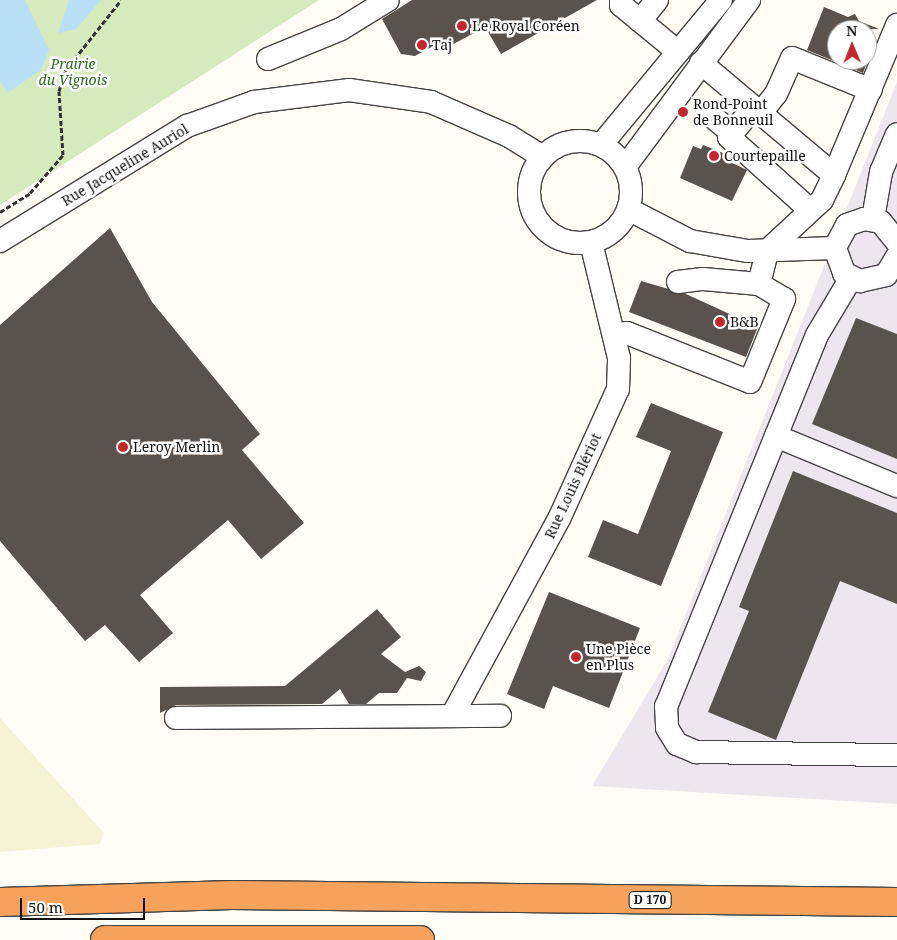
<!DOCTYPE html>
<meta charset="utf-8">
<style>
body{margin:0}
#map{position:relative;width:897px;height:940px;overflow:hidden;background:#fffdf5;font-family:"Noto Serif",serif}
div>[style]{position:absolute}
.industrial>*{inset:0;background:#eee6ef}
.farmland>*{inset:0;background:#f6f3d4}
.green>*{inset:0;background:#d5ebbd}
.water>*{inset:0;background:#b9e0f7}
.building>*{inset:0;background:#5a524d}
.path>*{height:3px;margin-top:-1.5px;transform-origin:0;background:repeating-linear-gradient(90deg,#333 0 5px,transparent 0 7.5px)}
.roads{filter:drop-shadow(1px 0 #444) drop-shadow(-1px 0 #444) drop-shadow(0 1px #444) drop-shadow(0 -1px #444)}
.minor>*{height:22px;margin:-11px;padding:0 11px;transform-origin:11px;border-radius:11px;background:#fff}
.minor>.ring{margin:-11px;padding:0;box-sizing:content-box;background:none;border:22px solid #fff;border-radius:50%}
.highway>*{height:28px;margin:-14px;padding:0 14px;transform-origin:14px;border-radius:14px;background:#f5a25d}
.dots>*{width:14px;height:14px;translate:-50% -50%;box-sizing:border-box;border:2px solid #fff;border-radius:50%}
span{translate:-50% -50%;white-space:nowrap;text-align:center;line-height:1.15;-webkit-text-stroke:5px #fff;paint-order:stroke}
.shield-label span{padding:1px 4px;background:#fff;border:1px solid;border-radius:4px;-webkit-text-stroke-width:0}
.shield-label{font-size:12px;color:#111;font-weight:700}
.poi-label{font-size:14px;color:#111}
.left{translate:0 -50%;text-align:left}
.park-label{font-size:14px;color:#2f6b1f;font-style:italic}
.street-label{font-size:14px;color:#111}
.north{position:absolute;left:827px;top:20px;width:50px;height:50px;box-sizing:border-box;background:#fff;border:1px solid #a0a0a0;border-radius:50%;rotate:359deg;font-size:14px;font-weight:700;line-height:20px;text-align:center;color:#111}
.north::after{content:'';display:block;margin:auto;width:18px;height:22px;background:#c4262e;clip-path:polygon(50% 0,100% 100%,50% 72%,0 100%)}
.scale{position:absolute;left:20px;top:898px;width:125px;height:22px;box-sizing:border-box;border:2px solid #111;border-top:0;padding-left:6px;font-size:15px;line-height:18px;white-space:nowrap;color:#111;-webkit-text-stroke:4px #fff;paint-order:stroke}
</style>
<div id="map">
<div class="industrial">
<i style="clip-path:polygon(897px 82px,897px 804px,592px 786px,668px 659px)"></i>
</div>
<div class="farmland">
<i style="clip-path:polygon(0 718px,104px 833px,100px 844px,0 852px)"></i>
</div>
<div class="green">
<i style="clip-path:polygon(0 0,319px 0,0 205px)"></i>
</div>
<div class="water">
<i style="clip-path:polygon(0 0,25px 0,49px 50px,41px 70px,7px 93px,0 81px)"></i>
<i style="clip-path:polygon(69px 0,101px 0,76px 29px,58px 33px)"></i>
</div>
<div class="building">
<i style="clip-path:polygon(412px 0,597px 0,501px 54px,485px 27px,448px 47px,444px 40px,415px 56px,401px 54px,382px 19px)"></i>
<i style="clip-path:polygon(824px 7px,848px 17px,855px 14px,859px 21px,879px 29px,837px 30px,837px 60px,868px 60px,863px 73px,807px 50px)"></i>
<i style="clip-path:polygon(703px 145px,728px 155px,726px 160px,747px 170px,732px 201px,680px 178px,693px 146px,701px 149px)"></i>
<i style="clip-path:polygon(110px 228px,152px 302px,260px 434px,242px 450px,304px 523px,261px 559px,228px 520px,140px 595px,173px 633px,139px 662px,105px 625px,85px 641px,0 541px,0 325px)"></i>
<i style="clip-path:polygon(641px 281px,686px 294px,758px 327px,746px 357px,629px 312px)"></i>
<i style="clip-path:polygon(856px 318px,897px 334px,897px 459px,812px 424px)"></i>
<i style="clip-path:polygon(651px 403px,723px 432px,661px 586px,588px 557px,603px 520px,638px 534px,671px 451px,636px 437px)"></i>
<i style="clip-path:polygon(793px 471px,897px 513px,897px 604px,840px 581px,776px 740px,708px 712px,749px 611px,739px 607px)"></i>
<i style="clip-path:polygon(549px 592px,640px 628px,609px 708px,553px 686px,544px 709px,507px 694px)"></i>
<i style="clip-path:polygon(377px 609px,401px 637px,381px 654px,405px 672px,419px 666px,426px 672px,421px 681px,407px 678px,397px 693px,379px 693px,366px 704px,349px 704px,340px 689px,322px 704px,176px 705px,160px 713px,160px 687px,285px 686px)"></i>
</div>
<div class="path">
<i style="left:0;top:212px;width:36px;rotate:-32deg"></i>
<i style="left:30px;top:193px;width:50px;rotate:-49deg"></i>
<i style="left:63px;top:155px;width:64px;rotate:-93.6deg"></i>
<i style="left:59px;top:91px;width:21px;rotate:-73deg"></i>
<i style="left:65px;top:71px;width:90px;rotate:-51.7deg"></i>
</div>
<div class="roads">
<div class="minor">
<i style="left:621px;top:0;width:5px;rotate:90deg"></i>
<i style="left:621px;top:5px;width:74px;rotate:39.5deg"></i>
<i style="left:640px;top:21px;width:27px;rotate:-51deg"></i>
<i style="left:268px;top:59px;width:79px;rotate:-22.3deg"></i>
<i style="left:341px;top:29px;width:55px;rotate:-31.7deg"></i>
<i style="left:754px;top:107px;width:39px;rotate:130deg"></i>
<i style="left:729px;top:137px;width:108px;rotate:42deg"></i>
<i style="left:707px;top:112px;width:33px;rotate:40deg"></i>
<i style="left:761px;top:113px;width:24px;rotate:-52deg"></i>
<i style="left:776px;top:94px;width:39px;rotate:-66deg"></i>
<i style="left:792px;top:58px;width:85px;rotate:22.1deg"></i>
<i class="ring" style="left:529px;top:141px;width:80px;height:80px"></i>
<i style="left:601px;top:145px;width:188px;rotate:-50.4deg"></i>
<i style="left:625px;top:167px;width:208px;rotate:-53.4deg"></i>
<i style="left:834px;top:175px;width:163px;rotate:-67.2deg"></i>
<i style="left:628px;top:209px;width:70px;rotate:27.3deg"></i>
<i style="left:690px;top:241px;width:59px;rotate:9.8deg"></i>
<i style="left:748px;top:251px;width:87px;rotate:-2deg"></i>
<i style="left:873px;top:219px;width:48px;rotate:-80.3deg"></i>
<i style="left:881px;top:172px;width:41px;rotate:-67.2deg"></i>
<i style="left:0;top:241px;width:220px;rotate:-31.6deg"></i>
<i style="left:187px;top:126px;width:71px;rotate:-19.7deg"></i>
<i style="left:254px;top:102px;width:96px;rotate:-7.2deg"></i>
<i style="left:349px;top:90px;width:83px;rotate:8.3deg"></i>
<i style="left:431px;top:102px;width:85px;rotate:23.6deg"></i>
<i style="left:509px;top:136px;width:40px;rotate:32deg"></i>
<i style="left:897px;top:242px;width:26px;rotate:-129deg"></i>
<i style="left:881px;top:222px;width:17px;rotate:-170deg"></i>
<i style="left:864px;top:219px;width:18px;rotate:161deg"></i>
<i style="left:847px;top:225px;width:26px;rotate:118deg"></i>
<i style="left:835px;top:248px;width:27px;rotate:70deg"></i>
<i style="left:844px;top:273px;width:18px;rotate:27deg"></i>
<i style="left:860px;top:281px;width:27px;rotate:-13deg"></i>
<i style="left:886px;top:275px;width:21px;rotate:-59deg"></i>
<i style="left:851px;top:278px;width:66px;rotate:120.8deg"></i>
<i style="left:817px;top:335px;width:401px;rotate:112.1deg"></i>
<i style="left:666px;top:706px;width:22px;rotate:87deg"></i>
<i style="left:667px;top:728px;width:19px;rotate:58deg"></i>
<i style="left:677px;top:744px;width:21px;rotate:23deg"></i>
<i style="left:696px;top:752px;width:201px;rotate:0.9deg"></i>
<i style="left:678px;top:282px;width:25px;rotate:-7deg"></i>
<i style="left:703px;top:279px;width:56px;rotate:5.1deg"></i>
<i style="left:614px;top:335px;width:13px;rotate:-9deg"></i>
<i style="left:627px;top:333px;width:132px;rotate:21.7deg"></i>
<i style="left:750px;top:382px;width:90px;rotate:-67.7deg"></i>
<i style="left:784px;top:299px;width:29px;rotate:-149deg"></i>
<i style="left:759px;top:284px;width:34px;rotate:-76deg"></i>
<i style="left:767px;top:251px;width:75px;rotate:-42.8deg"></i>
<i style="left:822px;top:200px;width:28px;rotate:-64deg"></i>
<i style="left:834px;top:175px;width:174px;rotate:-139.9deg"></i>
<i style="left:776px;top:436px;width:131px;rotate:22.5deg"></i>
<i style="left:453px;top:714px;width:222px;rotate:-61.5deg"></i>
<i style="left:559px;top:519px;width:143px;rotate:-65.6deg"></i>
<i style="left:618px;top:389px;width:31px;rotate:-88deg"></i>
<i style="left:619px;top:358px;width:119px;rotate:-103.6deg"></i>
<i style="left:176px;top:718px;width:324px;rotate:-0.4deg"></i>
</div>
<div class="highway">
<i style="left:0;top:902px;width:232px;rotate:-1.7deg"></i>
<i style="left:232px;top:895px;width:665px;rotate:0.6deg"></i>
<i style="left:105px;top:940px;width:315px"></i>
</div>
</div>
<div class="dots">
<i style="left:462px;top:26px;background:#c4262e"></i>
<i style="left:422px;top:45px;background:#c4262e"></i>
<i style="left:683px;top:112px;background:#c4262e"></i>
<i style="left:714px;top:156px;background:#c4262e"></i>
<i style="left:720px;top:322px;background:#c4262e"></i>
<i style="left:123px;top:447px;background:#c4262e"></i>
<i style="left:576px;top:657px;background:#c4262e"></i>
</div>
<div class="shield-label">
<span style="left:650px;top:900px">D 170</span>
</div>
<div class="poi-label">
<span class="left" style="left:472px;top:26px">Le Royal Coréen</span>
<span class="left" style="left:432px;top:45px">Taj</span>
<span class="left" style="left:693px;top:112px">Rond-Point<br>de Bonneuil</span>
<span class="left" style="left:724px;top:156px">Courtepaille</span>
<span class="left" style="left:730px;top:322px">B&amp;B</span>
<span class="left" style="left:133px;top:447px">Leroy Merlin</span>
<span class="left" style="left:586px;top:657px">Une Pièce<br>en Plus</span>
</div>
<div class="park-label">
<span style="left:73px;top:72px">Prairie<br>du Vignois</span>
</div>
<div class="street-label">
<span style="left:125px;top:165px;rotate:-31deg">Rue Jacqueline Auriol</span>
<span style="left:573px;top:486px;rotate:-65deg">Rue Louis Blériot</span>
</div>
<div class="north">N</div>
<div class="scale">50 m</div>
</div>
